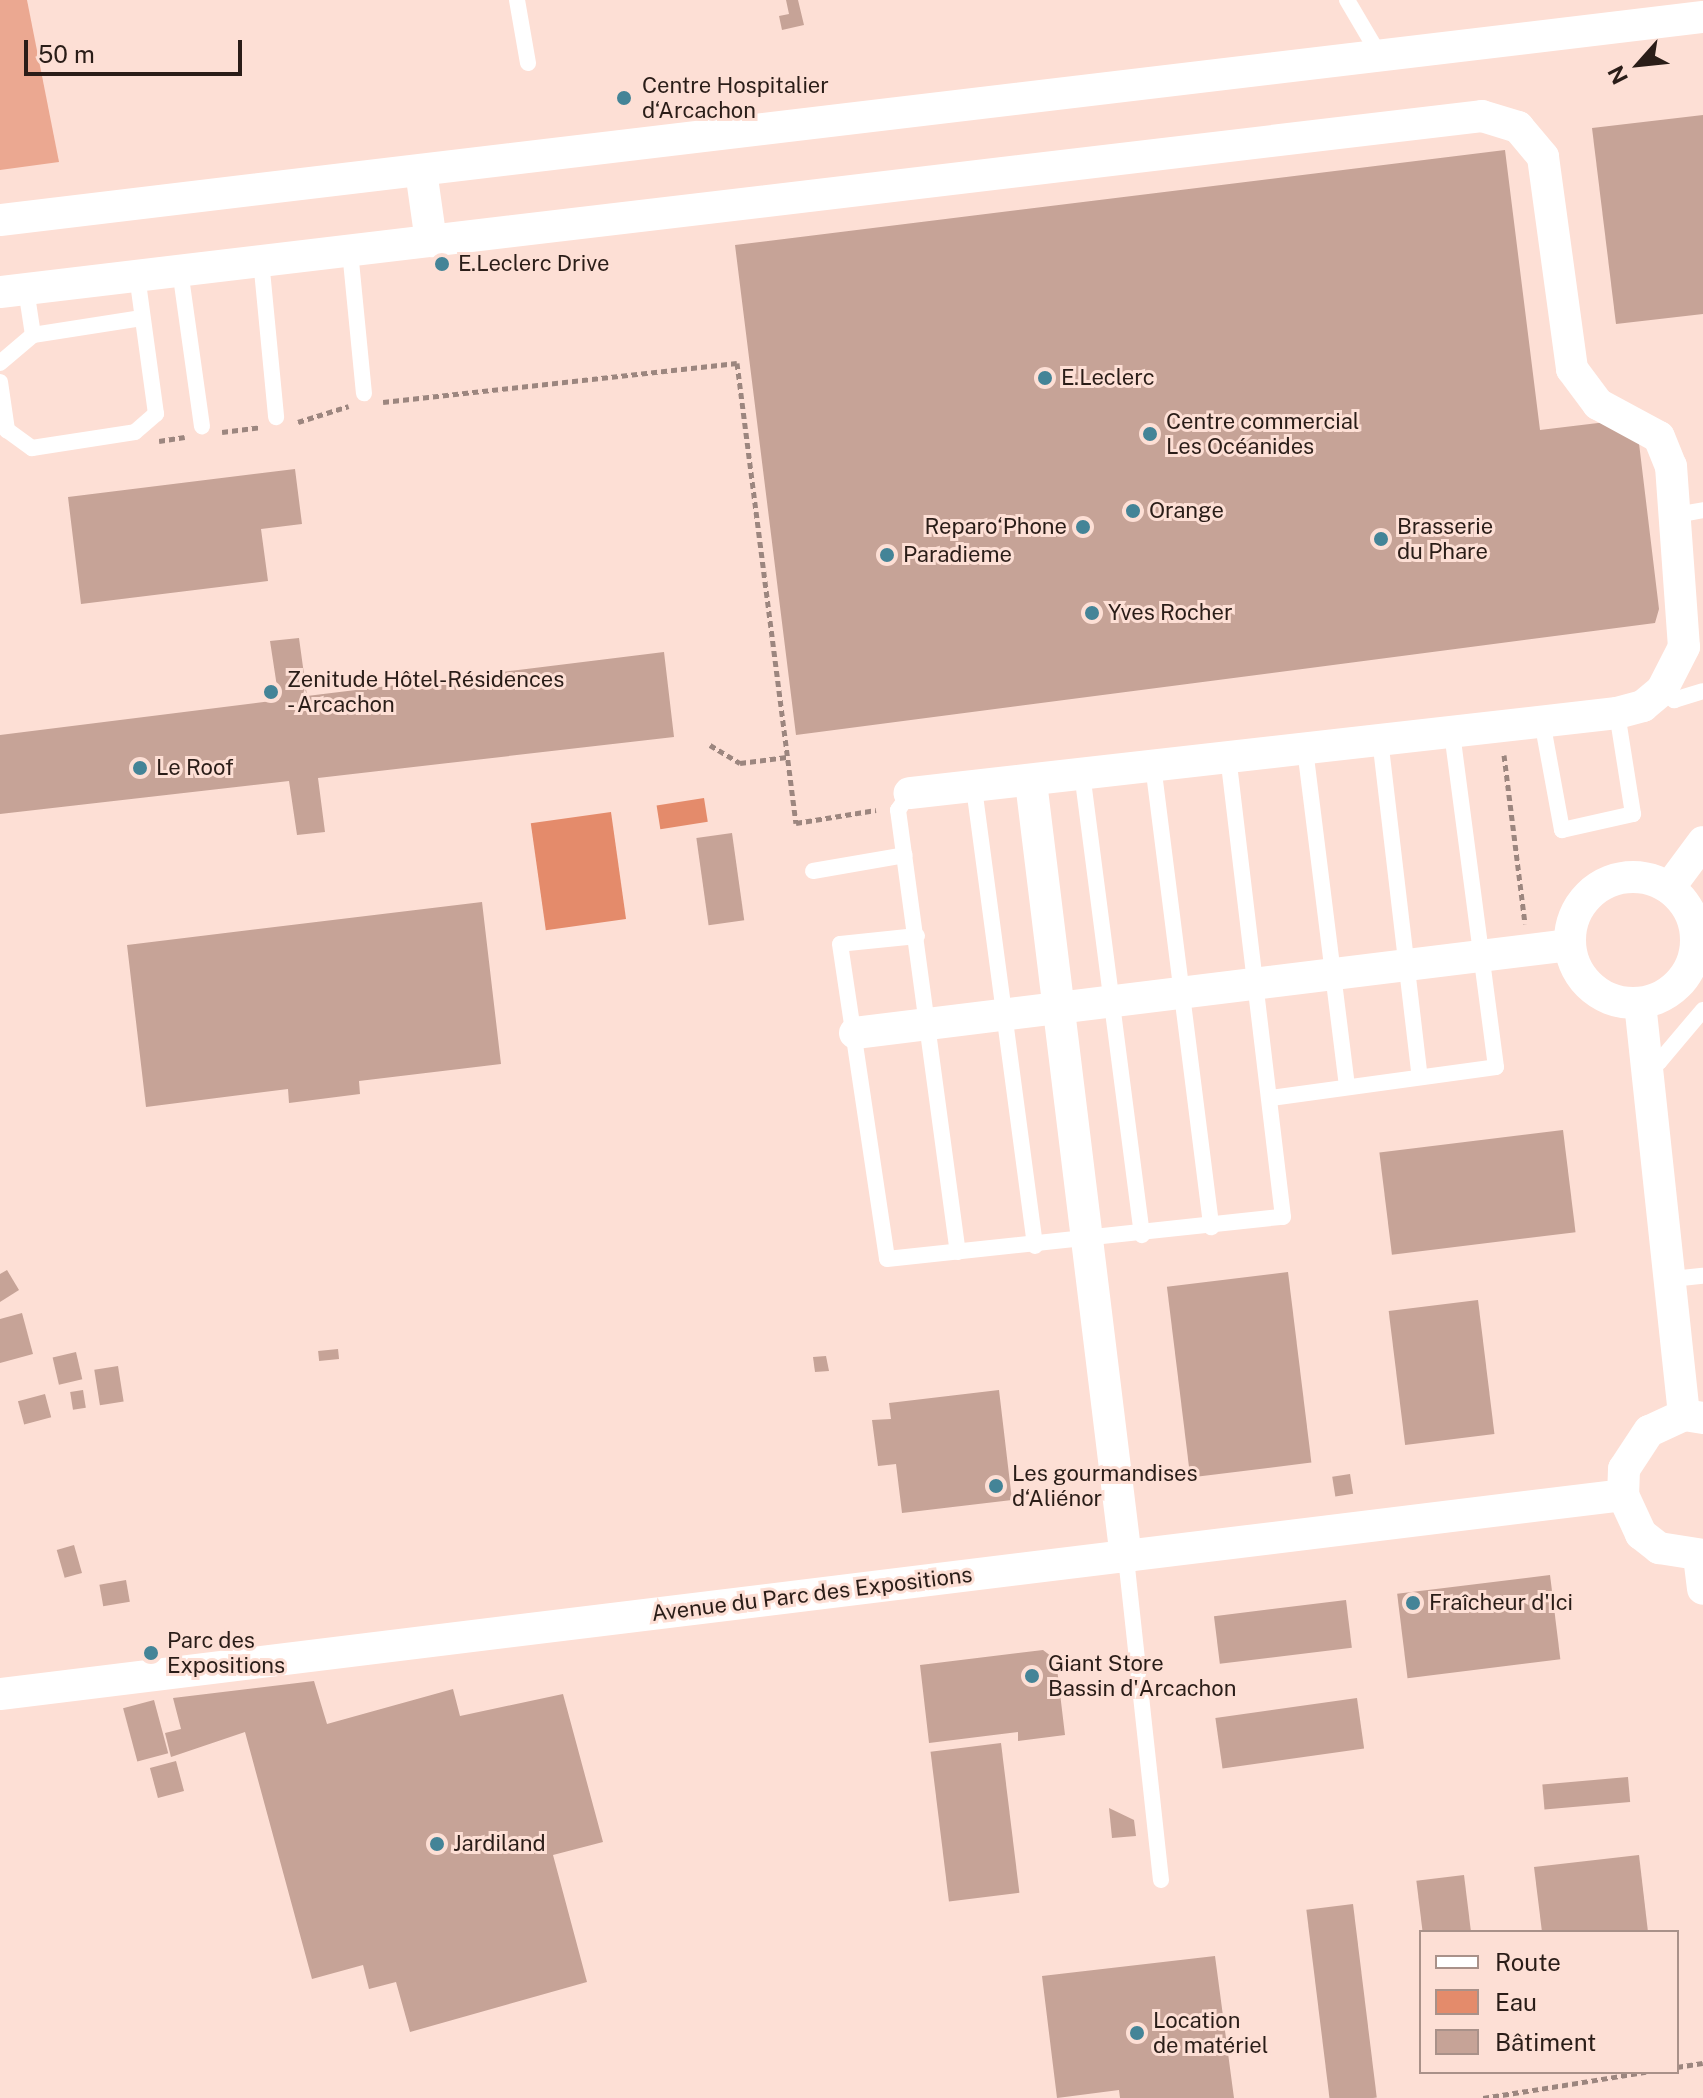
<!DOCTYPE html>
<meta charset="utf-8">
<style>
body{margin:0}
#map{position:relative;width:1703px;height:2098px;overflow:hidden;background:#fddfd5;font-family:"Public Sans",sans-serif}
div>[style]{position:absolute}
.green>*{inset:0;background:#eba891}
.water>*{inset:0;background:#e48b6b;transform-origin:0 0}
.building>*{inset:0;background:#c6a397;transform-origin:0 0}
.path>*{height:5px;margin-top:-2.5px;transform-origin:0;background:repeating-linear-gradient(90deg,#9c867f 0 6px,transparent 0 10px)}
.lane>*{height:16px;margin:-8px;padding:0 8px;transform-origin:8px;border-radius:8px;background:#fff}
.street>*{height:32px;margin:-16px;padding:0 16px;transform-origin:16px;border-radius:16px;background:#fff}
.street>.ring{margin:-16px;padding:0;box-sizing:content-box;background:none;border:32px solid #fff;border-radius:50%}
.dots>*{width:22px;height:22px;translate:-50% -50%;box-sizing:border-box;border:4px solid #fddfd5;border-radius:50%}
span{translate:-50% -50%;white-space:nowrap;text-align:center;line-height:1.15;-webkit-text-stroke:6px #fddfd5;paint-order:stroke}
.poi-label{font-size:22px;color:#2a1d18}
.left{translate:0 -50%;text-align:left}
.right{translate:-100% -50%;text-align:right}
.street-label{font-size:22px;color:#2a1d18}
.legend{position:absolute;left:1419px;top:1930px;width:260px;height:144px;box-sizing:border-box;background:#fddfd5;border:2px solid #a99189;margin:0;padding:10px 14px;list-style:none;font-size:24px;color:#2a1d18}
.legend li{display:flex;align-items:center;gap:16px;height:40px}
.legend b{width:40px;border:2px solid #a99189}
.north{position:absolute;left:1599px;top:24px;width:80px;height:80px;-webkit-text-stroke:6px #fddfd5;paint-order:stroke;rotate:243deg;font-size:22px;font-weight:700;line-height:32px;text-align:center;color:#2a1d18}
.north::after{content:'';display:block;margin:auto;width:28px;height:36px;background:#2a1d18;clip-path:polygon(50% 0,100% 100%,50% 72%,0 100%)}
.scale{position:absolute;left:24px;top:40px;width:218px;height:36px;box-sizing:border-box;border:4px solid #2a1d18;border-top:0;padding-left:10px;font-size:24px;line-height:28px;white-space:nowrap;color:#2a1d18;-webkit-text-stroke:6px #fddfd5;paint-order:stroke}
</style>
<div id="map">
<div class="green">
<i style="clip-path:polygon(0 0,27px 0,59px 162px,0 170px)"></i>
</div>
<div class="water">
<i style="left:704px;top:798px;width:24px;height:48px;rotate:81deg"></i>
<i style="left:611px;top:812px;width:108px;height:81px;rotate:82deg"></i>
</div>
<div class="building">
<i style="clip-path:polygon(786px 0,798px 0,804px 25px,782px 30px,779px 16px,789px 14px)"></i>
<i style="clip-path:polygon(1703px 115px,1703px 314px,1616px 324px,1592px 128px)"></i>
<i style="clip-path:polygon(1505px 150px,1540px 430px,1623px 420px,1638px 435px,1659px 609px,1655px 623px,796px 735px,735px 245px)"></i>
<i style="clip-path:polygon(295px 469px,302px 524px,261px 529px,268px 581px,81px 604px,68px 497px)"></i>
<i style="clip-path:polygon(299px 638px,307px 696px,664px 652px,674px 737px,318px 778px,325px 832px,297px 835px,289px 781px,0 814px,0 735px,279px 700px,270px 641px)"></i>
<i style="left:732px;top:833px;width:88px;height:36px;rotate:82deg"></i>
<i style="clip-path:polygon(482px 902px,501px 1064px,359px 1081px,360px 1094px,289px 1103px,288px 1089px,146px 1107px,127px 945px)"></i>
<i style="left:1563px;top:1130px;width:103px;height:185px;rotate:83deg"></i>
<i style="clip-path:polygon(7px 1270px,19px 1290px,0 1302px,0 1274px)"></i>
<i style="left:1288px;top:1272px;width:192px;height:122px;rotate:83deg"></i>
<i style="left:1478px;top:1300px;width:135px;height:90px;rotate:83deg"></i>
<i style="clip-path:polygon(22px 1313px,33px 1354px,0 1363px,0 1319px)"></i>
<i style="left:338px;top:1349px;width:10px;height:20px;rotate:84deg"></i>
<i style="left:76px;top:1352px;width:28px;height:24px;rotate:77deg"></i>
<i style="clip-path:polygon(826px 1356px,829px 1371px,815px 1372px,813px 1357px)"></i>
<i style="left:118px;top:1366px;width:36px;height:24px;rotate:81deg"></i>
<i style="left:83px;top:1390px;width:18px;height:13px;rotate:81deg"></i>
<i style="clip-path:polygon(999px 1390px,1012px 1500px,902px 1513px,896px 1464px,878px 1466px,872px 1420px,891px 1419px,889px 1403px)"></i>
<i style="left:45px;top:1394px;width:24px;height:28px;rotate:75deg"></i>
<i style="left:1350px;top:1474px;width:20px;height:18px;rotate:81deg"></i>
<i style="left:74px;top:1545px;width:29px;height:18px;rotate:74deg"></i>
<i style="left:1550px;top:1575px;width:85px;height:154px;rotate:83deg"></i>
<i style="left:126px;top:1580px;width:22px;height:27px;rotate:80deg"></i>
<i style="left:1346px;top:1600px;width:48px;height:133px;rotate:83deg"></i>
<i style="clip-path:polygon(1043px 1650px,1056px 1660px,1065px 1735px,1018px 1741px,1018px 1732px,929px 1743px,920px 1665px)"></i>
<i style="clip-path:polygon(314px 1681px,327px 1724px,453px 1689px,460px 1716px,563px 1694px,603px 1842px,553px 1855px,587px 1982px,410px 2032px,396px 1982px,369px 1989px,363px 1965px,312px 1979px,245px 1732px,171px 1757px,165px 1733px,181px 1729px,173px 1698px)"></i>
<i style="left:1357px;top:1698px;width:51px;height:143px;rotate:82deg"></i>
<i style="left:154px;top:1700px;width:55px;height:32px;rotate:75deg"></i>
<i style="left:1001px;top:1743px;width:151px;height:71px;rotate:83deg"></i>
<i style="left:176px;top:1761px;width:31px;height:27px;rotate:75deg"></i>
<i style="left:1628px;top:1777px;width:25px;height:86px;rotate:85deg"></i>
<i style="clip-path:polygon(1109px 1808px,1134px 1820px,1136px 1836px,1112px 1838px)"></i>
<i style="clip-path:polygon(1639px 1855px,1648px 1932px,1542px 1932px,1534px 1867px)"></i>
<i style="left:1464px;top:1875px;width:57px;height:48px;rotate:83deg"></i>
<i style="left:1353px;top:1904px;width:195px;height:47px;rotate:83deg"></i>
<i style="clip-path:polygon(1215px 1956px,1234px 2098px,1120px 2098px,1119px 2090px,1057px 2098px,1042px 1976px)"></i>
</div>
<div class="path">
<i style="left:383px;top:402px;width:356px;rotate:-6.3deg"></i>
<i style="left:737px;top:363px;width:464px;rotate:82.7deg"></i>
<i style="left:796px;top:823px;width:81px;rotate:-9.2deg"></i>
<i style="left:298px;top:422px;width:53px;rotate:-17.4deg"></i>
<i style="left:222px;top:432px;width:38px;rotate:-7deg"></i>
<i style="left:159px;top:441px;width:26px;rotate:-9deg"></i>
<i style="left:710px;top:745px;width:35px;rotate:31deg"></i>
<i style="left:740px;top:763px;width:47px;rotate:-7.3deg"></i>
<i style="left:1504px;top:755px;width:170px;rotate:82.9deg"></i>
<i style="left:1677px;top:2067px;width:26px;rotate:-9deg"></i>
<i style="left:1483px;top:2098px;width:165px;rotate:-9.1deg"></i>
</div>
<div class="lane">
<i style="left:517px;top:0;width:64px;rotate:80.1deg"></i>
<i style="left:1347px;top:0;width:65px;rotate:59.5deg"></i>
<i style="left:350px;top:251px;width:143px;rotate:84.4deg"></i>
<i style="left:261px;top:260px;width:158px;rotate:84.5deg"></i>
<i style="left:180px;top:270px;width:158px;rotate:82deg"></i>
<i style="left:33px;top:335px;width:110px;rotate:-8.9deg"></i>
<i style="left:0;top:363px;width:43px;rotate:-40.3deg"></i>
<i style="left:33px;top:335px;width:47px;rotate:-98.7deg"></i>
<i style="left:0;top:382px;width:49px;rotate:81.7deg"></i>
<i style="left:7px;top:430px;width:31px;rotate:36deg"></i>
<i style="left:32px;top:448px;width:104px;rotate:-8.8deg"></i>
<i style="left:135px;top:432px;width:28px;rotate:-41deg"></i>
<i style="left:156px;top:414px;width:140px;rotate:-97.8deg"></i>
<i style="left:1676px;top:515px;width:27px;rotate:-10deg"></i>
<i style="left:1662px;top:690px;width:16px;rotate:40deg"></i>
<i style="left:1674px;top:700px;width:30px;rotate:-17deg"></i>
<i style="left:1542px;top:721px;width:111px;rotate:79.6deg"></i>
<i style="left:1562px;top:830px;width:73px;rotate:-12.7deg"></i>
<i style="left:1633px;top:814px;width:102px;rotate:-99deg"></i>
<i style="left:1380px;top:739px;width:340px;rotate:83.3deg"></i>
<i style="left:1305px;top:749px;width:340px;rotate:82.9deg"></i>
<i style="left:1153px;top:765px;width:466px;rotate:82.8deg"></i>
<i style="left:1082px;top:773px;width:466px;rotate:82.6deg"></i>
<i style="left:974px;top:788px;width:462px;rotate:82.4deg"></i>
<i style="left:910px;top:793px;width:21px;rotate:125deg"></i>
<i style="left:898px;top:810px;width:446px;rotate:82.3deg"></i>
<i style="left:813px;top:871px;width:93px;rotate:-9.9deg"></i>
<i style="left:917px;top:936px;width:77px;rotate:174.1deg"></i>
<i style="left:840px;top:944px;width:318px;rotate:81.5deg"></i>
<i style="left:887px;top:1259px;width:398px;rotate:-6.1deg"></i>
<i style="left:1283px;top:1217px;width:463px;rotate:-96.8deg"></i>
<i style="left:1645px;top:1063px;width:14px;rotate:-4deg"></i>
<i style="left:1659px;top:1062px;width:68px;rotate:-49.8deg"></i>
<i style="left:1271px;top:1098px;width:227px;rotate:-7.8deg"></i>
<i style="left:1496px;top:1067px;width:339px;rotate:-97.5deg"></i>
<i style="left:1672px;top:1279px;width:31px;rotate:-6deg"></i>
<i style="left:1126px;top:1558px;width:324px;rotate:83.8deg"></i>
</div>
<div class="street">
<i style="left:421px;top:171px;width:71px;rotate:81.9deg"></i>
<i style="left:0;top:220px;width:1715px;rotate:-6.8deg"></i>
<i style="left:0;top:292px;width:1492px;rotate:-6.77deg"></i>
<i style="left:1482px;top:116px;width:38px;rotate:17deg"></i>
<i style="left:1518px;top:127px;width:39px;rotate:50deg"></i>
<i style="left:1543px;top:157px;width:214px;rotate:82.2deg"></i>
<i style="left:1572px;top:369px;width:44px;rotate:53.4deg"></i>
<i style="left:1598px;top:404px;width:69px;rotate:28.4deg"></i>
<i style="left:1659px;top:437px;width:31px;rotate:68deg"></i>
<i style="left:1671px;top:466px;width:181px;rotate:85.9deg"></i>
<i style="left:1684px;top:647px;width:48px;rotate:117.1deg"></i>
<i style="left:1662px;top:690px;width:25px;rotate:140deg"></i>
<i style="left:1643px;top:706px;width:27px;rotate:165deg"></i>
<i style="left:1617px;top:713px;width:712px;rotate:173.54deg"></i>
<i style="left:1031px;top:782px;width:782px;rotate:83.02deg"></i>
<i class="ring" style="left:1570px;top:877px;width:94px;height:94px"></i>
<i style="left:1669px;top:888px;width:57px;rotate:-53.5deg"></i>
<i style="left:1640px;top:1003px;width:414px;rotate:83.9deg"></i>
<i style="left:855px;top:1033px;width:720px;rotate:-7.02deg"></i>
<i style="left:1703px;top:1418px;width:19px;rotate:-171deg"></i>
<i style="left:1684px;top:1415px;width:38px;rotate:155deg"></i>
<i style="left:1649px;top:1431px;width:45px;rotate:123.3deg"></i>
<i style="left:1624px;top:1469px;width:26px;rotate:92deg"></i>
<i style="left:1623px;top:1495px;width:43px;rotate:65.2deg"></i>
<i style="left:1641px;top:1534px;width:23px;rotate:38deg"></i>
<i style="left:1659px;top:1548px;width:45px;rotate:9deg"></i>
<i style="left:1699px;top:1556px;width:33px;rotate:83deg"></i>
<i style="left:0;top:1694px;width:1635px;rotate:-6.99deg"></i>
</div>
<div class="dots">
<i style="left:624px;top:98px;background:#448497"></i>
<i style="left:442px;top:264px;background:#448497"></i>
<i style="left:1045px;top:378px;background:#448497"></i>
<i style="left:1150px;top:434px;background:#448497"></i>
<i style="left:1133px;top:511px;background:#448497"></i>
<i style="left:1083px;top:527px;background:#448497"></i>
<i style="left:1381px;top:539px;background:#448497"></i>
<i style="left:887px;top:555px;background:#448497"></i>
<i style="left:1092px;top:613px;background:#448497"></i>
<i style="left:271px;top:692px;background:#448497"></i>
<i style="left:140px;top:768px;background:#448497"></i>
<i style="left:996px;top:1486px;background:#448497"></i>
<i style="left:1413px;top:1603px;background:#448497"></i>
<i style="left:151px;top:1653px;background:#448497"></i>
<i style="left:1032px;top:1676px;background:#448497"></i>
<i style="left:437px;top:1844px;background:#448497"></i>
<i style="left:1137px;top:2033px;background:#448497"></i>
</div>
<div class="poi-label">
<span class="left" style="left:642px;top:98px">Centre Hospitalier<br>d‘Arcachon</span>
<span class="left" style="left:458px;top:264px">E.Leclerc Drive</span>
<span class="left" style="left:1061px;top:378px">E.Leclerc</span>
<span class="left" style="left:1166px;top:434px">Centre commercial<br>Les Océanides</span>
<span class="left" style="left:1149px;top:511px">Orange</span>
<span class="left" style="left:1397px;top:539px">Brasserie<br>du Phare</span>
<span class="right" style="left:1067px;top:527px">Reparo‘Phone</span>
<span class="left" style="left:903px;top:555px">Paradieme</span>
<span class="left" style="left:1108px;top:613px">Yves Rocher</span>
<span class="left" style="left:287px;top:692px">Zenitude Hôtel-Résidences<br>- Arcachon</span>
<span class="left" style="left:156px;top:768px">Le Roof</span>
<span class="left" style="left:1012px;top:1486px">Les gourmandises<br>d‘Aliénor</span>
<span class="left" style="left:1429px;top:1603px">Fraîcheur d'Ici</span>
<span class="left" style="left:167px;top:1653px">Parc des<br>Expositions</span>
<span class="left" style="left:1048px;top:1676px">Giant Store<br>Bassin d'Arcachon</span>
<span class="left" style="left:453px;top:1844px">Jardiland</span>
<span class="left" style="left:1153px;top:2033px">Location<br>de matériel</span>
</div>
<div class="street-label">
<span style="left:812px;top:1594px;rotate:-7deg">Avenue du Parc des Expositions</span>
</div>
<ul class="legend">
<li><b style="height:10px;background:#fff"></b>Route</li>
<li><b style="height:22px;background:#e48b6b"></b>Eau</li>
<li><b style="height:22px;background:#c6a397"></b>Bâtiment</li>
</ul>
<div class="north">N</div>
<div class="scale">50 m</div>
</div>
